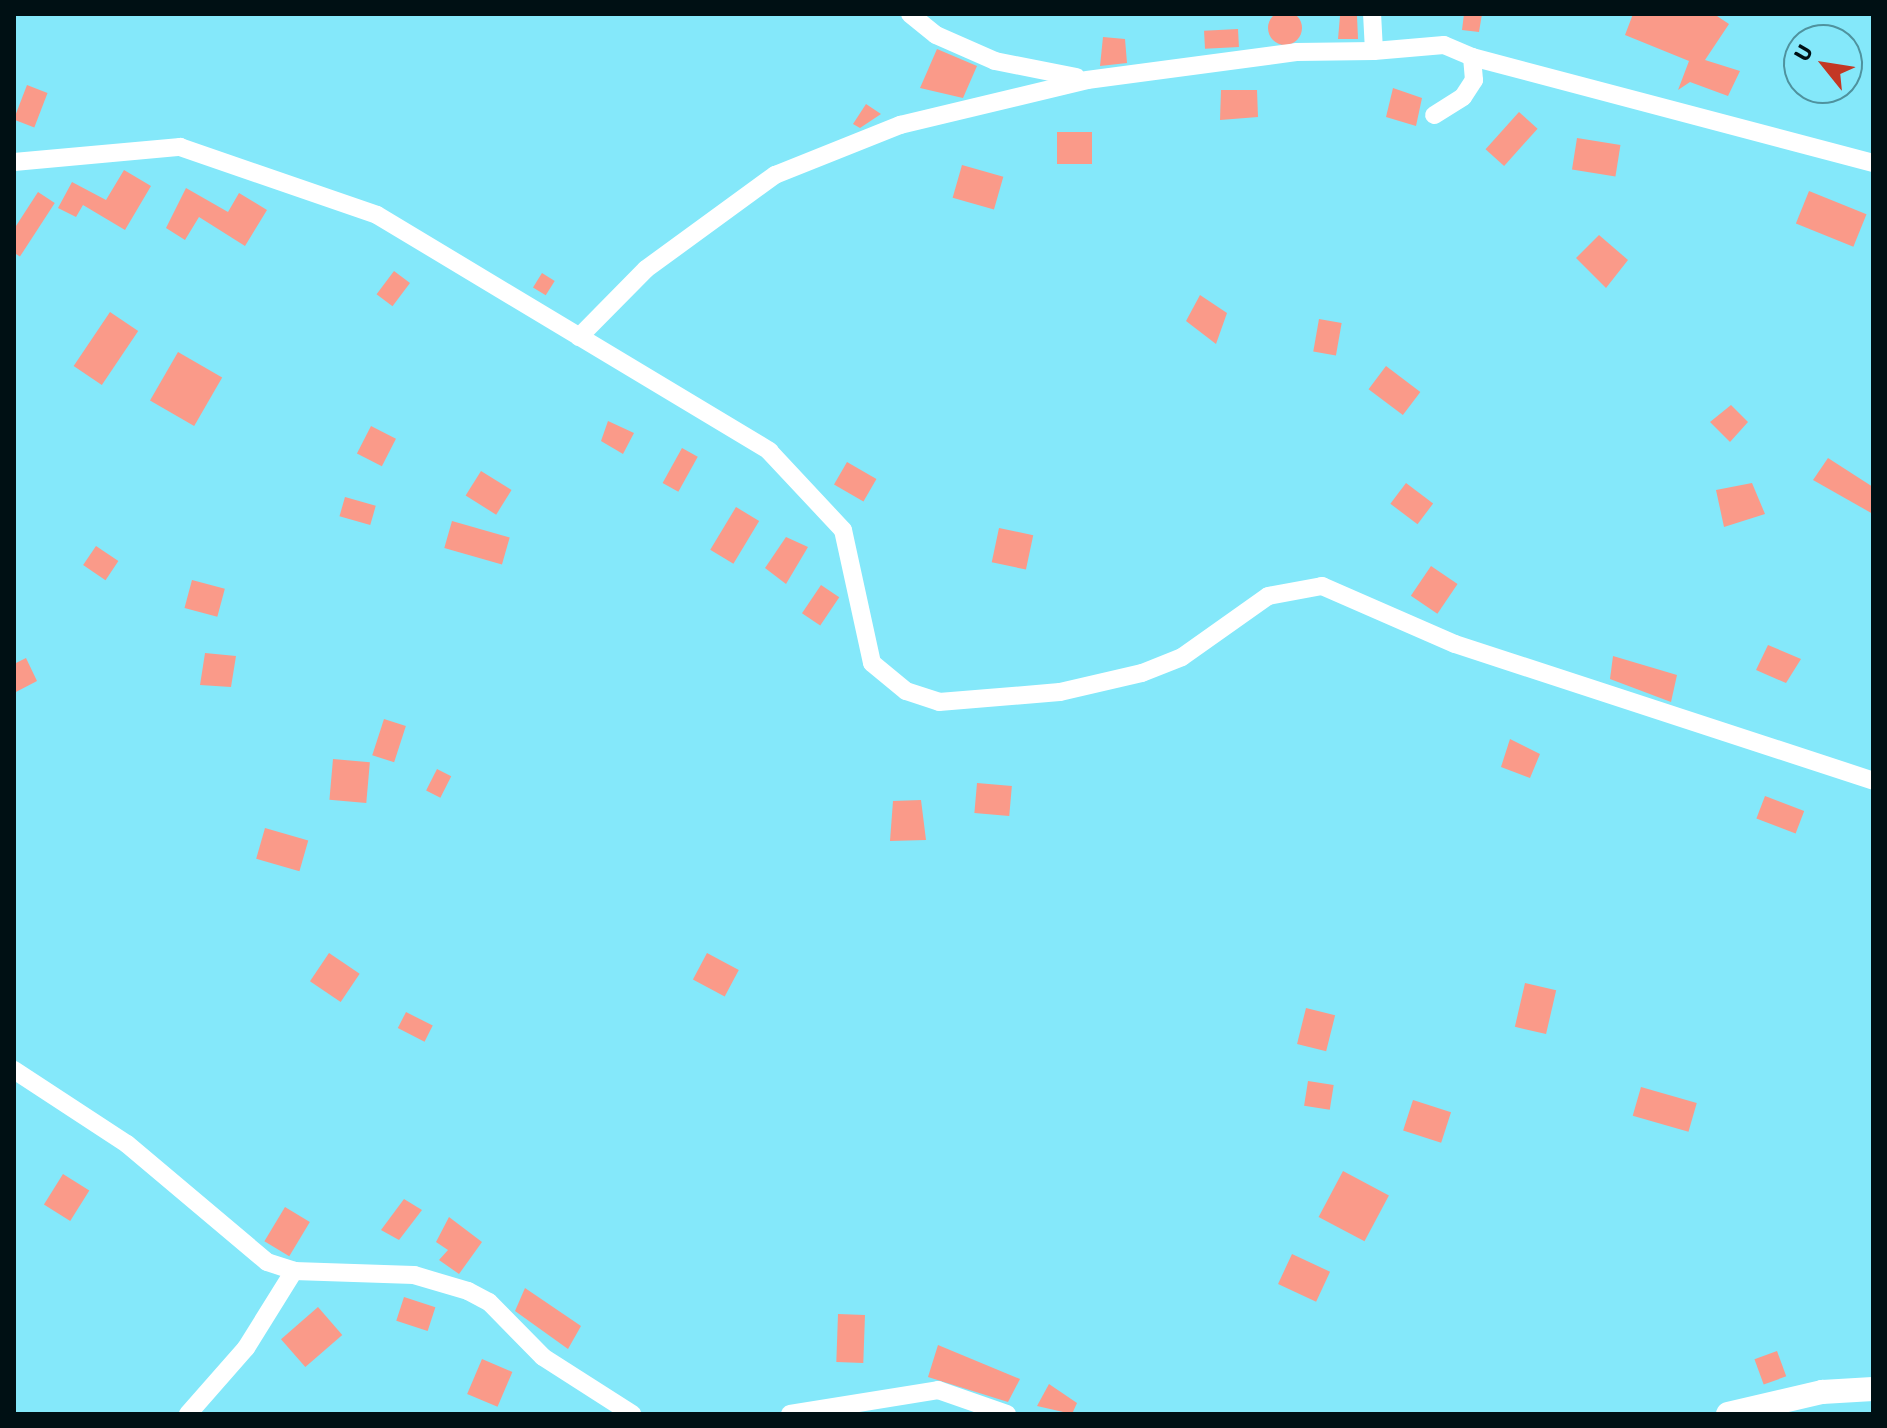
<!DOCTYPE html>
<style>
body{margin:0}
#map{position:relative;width:1887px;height:1428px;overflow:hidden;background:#84e8fa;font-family:Signika,sans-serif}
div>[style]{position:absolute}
.building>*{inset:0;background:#fa9a89;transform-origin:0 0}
.round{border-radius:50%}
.street>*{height:18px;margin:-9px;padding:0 9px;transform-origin:9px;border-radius:9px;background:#fff}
.secondary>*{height:24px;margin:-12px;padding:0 12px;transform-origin:12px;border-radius:12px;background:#fff}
span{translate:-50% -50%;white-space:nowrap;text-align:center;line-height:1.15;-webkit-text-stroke:6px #84e8fa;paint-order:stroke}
.frame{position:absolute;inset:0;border:16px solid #001014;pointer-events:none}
.north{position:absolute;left:1783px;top:24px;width:80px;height:80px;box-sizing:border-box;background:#84e8fa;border:2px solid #4f929e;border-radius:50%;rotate:300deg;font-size:22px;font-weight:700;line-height:32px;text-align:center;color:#001014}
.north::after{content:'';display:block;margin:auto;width:28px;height:36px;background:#c33724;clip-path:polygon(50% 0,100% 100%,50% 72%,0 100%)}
</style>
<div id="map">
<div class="building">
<i class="round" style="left:1268px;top:11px;width:34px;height:34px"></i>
<i style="clip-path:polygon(1464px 14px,1482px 14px,1479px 32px,1462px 30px)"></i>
<i style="clip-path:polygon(1633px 14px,1714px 14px,1729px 24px,1705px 60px,1740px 71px,1728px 96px,1690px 82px,1678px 90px,1689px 61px,1625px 35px)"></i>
<i style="clip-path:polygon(1340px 16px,1357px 16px,1358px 39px,1338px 39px)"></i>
<i style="left:1238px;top:29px;width:18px;height:34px;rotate:87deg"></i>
<i style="clip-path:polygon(1103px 37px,1125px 39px,1127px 63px,1100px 66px)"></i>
<i style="clip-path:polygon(937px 49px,977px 66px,963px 98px,920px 88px)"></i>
<i style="left:27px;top:85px;width:22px;height:37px;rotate:21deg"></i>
<i style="clip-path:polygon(1393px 88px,1422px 98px,1416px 126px,1386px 117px)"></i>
<i style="clip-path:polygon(1221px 90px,1257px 90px,1258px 117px,1220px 120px)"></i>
<i style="clip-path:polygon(866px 104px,881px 114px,860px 128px,853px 124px)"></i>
<i style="left:1519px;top:112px;width:25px;height:50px;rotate:42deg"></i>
<i style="left:1057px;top:132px;width:35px;height:32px"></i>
<i style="left:1577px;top:138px;width:44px;height:32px;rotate:9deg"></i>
<i style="left:962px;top:165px;width:43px;height:34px;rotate:16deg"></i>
<i style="clip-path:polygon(124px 170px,151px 186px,125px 230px,83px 205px,76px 217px,58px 208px,72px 182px,106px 200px)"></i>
<i style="clip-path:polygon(186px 188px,228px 212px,239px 193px,267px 210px,245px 246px,199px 217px,185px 240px,166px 228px)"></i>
<i style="left:1809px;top:191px;width:62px;height:35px;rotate:22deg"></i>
<i style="left:38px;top:192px;width:20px;height:64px;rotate:33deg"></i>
<i style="clip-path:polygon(1599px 235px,1628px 260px,1606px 288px,1576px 258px)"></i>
<i style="left:394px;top:271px;width:20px;height:29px;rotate:37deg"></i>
<i style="left:542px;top:273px;width:15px;height:17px;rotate:32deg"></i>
<i style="clip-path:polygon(1200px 295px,1227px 313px,1216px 344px,1186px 321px)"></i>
<i style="left:110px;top:312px;width:34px;height:65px;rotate:34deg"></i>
<i style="left:1319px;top:319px;width:23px;height:33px;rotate:10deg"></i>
<i style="left:178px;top:352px;width:51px;height:56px;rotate:30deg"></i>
<i style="left:1386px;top:366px;width:43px;height:29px;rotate:37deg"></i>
<i style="clip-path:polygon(1731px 405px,1748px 422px,1730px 442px,1710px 422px)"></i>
<i style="clip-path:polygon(608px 421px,634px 433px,623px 454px,601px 441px)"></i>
<i style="left:371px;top:426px;width:28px;height:31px;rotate:27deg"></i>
<i style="left:682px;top:448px;width:18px;height:40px;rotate:29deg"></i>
<i style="clip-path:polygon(1828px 458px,1873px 487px,1873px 514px,1813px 480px)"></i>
<i style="left:847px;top:462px;width:34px;height:26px;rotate:30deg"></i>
<i style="left:481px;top:471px;width:36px;height:29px;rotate:32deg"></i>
<i style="left:1406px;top:483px;width:34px;height:26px;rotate:37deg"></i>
<i style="clip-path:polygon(1752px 483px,1765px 514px,1724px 527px,1716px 490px)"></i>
<i style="left:345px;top:497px;width:32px;height:20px;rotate:16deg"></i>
<i style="left:736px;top:507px;width:27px;height:50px;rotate:31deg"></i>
<i style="left:452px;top:521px;width:60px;height:28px;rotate:16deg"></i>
<i style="left:999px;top:528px;width:35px;height:35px;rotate:12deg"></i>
<i style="clip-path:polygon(786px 537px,808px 547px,786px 584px,765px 568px)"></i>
<i style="left:96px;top:546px;width:27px;height:23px;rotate:34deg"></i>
<i style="left:1431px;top:566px;width:32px;height:36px;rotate:34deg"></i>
<i style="left:192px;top:580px;width:34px;height:29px;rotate:15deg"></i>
<i style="left:821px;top:585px;width:22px;height:34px;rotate:34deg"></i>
<i style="clip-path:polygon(1768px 645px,1801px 659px,1786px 683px,1756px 670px)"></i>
<i style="clip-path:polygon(205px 653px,236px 656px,231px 687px,200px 685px)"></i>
<i style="clip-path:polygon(1613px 656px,1677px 675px,1671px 702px,1610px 679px)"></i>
<i style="clip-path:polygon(26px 658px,37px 681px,14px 693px,14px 664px)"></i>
<i style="left:384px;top:719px;width:23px;height:38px;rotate:18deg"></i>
<i style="clip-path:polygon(1510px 739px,1540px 754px,1530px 778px,1501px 767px)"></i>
<i style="left:333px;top:759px;width:37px;height:41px;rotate:5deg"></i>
<i style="left:437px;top:769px;width:16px;height:24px;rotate:27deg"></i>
<i style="left:977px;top:783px;width:35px;height:30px;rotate:5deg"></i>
<i style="left:1765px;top:796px;width:42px;height:24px;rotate:21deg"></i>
<i style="clip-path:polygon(921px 800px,926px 840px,890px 841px,893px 801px)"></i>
<i style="left:265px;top:828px;width:45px;height:32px;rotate:16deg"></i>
<i style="left:329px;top:953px;width:37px;height:34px;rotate:34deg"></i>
<i style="left:707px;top:953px;width:36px;height:30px;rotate:28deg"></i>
<i style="left:1525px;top:983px;width:32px;height:45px;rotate:13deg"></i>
<i style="left:1306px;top:1008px;width:30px;height:37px;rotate:14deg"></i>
<i style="left:406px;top:1012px;width:30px;height:18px;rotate:27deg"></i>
<i style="left:1308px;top:1081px;width:26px;height:25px;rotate:9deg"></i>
<i style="left:1641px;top:1087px;width:58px;height:30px;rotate:16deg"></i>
<i style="left:1413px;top:1100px;width:40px;height:32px;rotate:18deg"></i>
<i style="left:1343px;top:1171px;width:52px;height:52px;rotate:28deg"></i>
<i style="left:63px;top:1174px;width:31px;height:36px;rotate:32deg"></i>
<i style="clip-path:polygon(404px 1199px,422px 1210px,399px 1240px,381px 1230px)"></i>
<i style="left:285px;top:1207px;width:29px;height:40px;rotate:31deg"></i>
<i style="clip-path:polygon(449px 1217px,482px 1242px,459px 1274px,439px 1260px,448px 1250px,436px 1242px)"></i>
<i style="left:1292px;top:1254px;width:42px;height:33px;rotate:25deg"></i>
<i style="clip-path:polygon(525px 1288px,581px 1326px,568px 1349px,515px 1311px)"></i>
<i style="left:404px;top:1297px;width:33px;height:25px;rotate:18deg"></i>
<i style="left:318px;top:1307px;width:37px;height:49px;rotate:49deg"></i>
<i style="left:838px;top:1314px;width:27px;height:48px;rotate:2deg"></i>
<i style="clip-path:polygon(938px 1345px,1020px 1379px,1008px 1402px,928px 1377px)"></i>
<i style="left:1777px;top:1351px;width:27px;height:24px;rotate:70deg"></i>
<i style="left:482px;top:1359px;width:33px;height:38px;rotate:23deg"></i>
<i style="clip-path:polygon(1049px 1384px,1077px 1403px,1072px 1414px,1037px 1406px)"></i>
</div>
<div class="street">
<i style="left:910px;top:14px;width:33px;rotate:39deg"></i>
<i style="left:936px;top:35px;width:64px;rotate:23.8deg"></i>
<i style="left:995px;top:61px;width:83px;rotate:11.2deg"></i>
<i style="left:1374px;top:51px;width:70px;rotate:-4.9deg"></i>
<i style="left:1444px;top:45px;width:30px;rotate:23deg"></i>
<i style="left:1472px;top:57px;width:23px;rotate:85deg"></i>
<i style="left:1474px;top:80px;width:20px;rotate:123deg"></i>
<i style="left:1463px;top:97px;width:34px;rotate:148deg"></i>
<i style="left:1472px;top:57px;width:415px;rotate:14.8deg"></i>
<i style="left:14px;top:162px;width:167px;rotate:-5.2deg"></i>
<i style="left:180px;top:147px;width:208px;rotate:19deg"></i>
<i style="left:377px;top:215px;width:458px;rotate:31deg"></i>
<i style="left:769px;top:451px;width:108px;rotate:46.9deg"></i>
<i style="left:843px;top:530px;width:136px;rotate:77.7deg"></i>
<i style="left:872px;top:663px;width:44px;rotate:39.5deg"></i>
<i style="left:906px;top:691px;width:35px;rotate:18deg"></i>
<i style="left:939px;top:702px;width:121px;rotate:-4.7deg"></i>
<i style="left:1060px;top:692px;width:84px;rotate:-13deg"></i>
<i style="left:1142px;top:673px;width:43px;rotate:-21.8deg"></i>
<i style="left:1182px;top:657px;width:105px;rotate:-35.3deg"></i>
<i style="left:1268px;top:596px;width:55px;rotate:-10.5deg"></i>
<i style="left:1322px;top:586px;width:145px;rotate:23.6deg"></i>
<i style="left:1455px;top:644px;width:440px;rotate:18.1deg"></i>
<i style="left:579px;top:337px;width:95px;rotate:-45.4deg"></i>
<i style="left:646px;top:269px;width:160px;rotate:-36.1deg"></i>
<i style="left:775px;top:175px;width:135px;rotate:-21.8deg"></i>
<i style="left:900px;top:125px;width:192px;rotate:-13.5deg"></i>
<i style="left:1087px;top:80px;width:211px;rotate:-7.6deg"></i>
<i style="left:1296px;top:52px;width:78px;rotate:-0.7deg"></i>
<i style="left:1374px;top:51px;width:37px;rotate:-93deg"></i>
<i style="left:14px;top:1070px;width:135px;rotate:33.2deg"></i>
<i style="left:127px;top:1144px;width:183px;rotate:40.1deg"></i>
<i style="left:267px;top:1262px;width:28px;rotate:18deg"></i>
<i style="left:294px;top:1271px;width:120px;rotate:1.9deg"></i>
<i style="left:414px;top:1275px;width:56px;rotate:16.5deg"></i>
<i style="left:468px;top:1291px;width:24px;rotate:28deg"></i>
<i style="left:489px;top:1302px;width:77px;rotate:45.5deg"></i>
<i style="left:543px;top:1357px;width:106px;rotate:32.6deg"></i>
<i style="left:188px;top:1414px;width:88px;rotate:-48.7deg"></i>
<i style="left:246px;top:1348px;width:91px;rotate:-58.1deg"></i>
<i style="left:790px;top:1414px;width:150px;rotate:-9.2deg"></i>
<i style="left:938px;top:1390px;width:73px;rotate:19.2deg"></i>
</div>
<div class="secondary">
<i style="left:1728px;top:1414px;width:97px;rotate:-13.2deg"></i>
<i style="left:1822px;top:1392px;width:51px;rotate:-3.4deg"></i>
</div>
<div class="frame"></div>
<div class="north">U</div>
</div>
